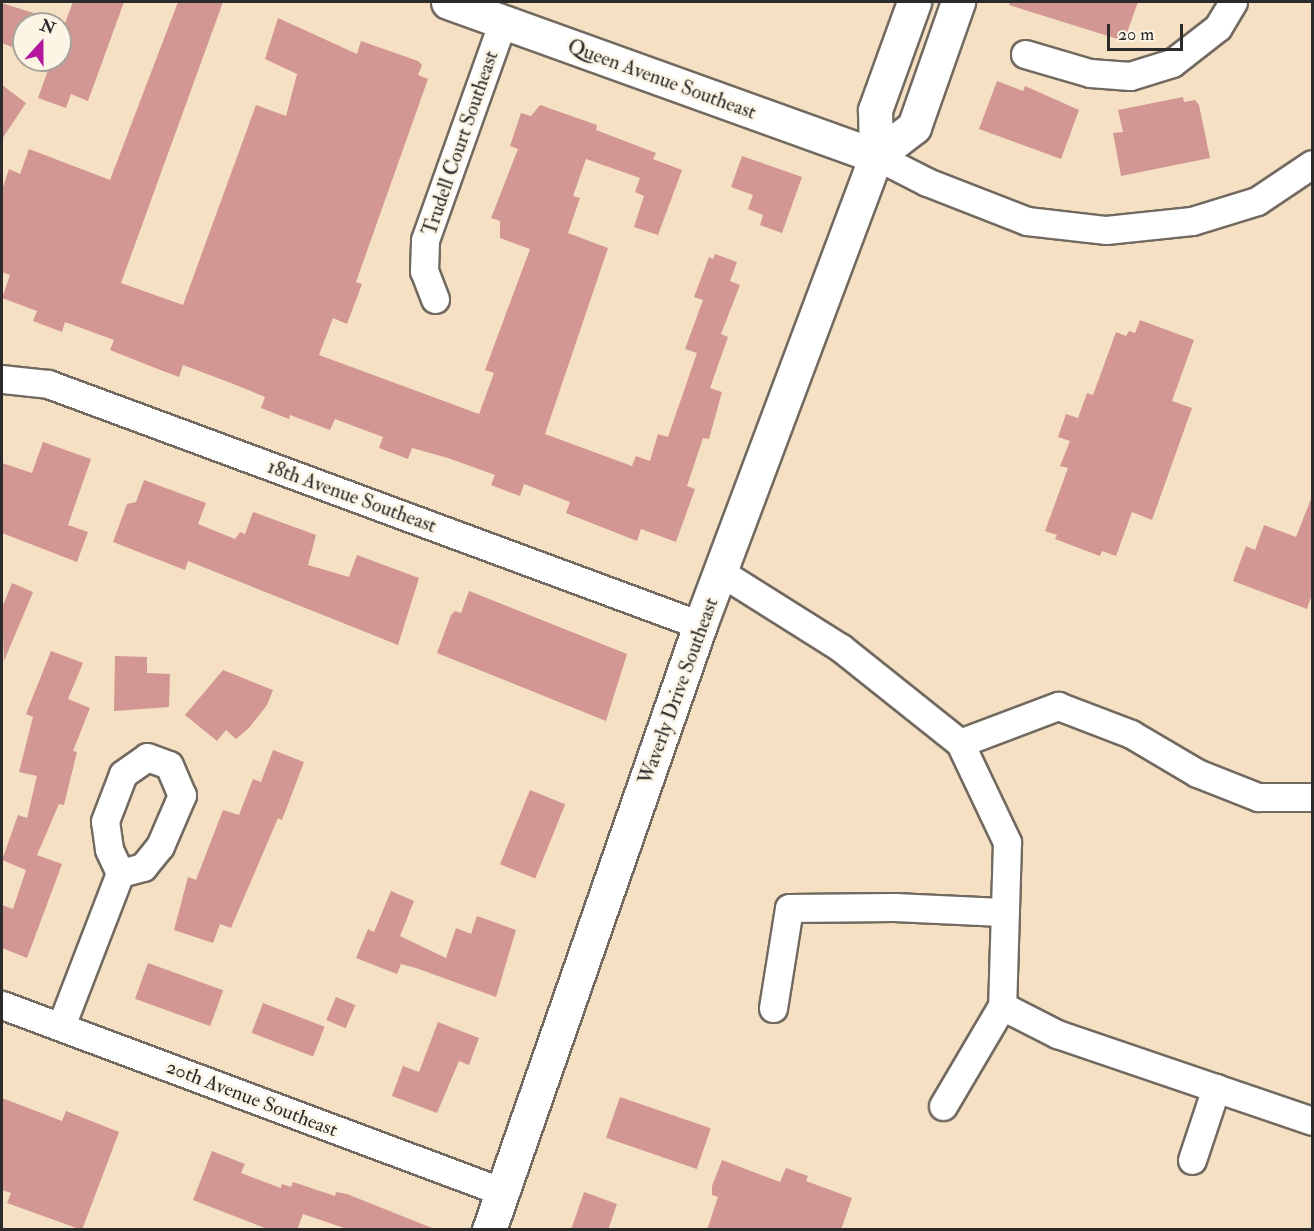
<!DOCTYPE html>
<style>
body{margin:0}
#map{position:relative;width:1314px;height:1231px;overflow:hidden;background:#f5e0c3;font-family:"IM FELL Double Pica",serif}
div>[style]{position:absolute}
.building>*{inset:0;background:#d29793;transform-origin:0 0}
.roads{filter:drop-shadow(2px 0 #726a60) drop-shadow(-2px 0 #726a60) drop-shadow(0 2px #726a60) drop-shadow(0 -2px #726a60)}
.street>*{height:27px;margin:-13.5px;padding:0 13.5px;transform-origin:13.5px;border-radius:13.5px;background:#fff}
.secondary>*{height:33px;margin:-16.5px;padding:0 16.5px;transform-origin:16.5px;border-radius:16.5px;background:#fff}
span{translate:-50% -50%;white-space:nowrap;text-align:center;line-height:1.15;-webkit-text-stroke:5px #fcf5e5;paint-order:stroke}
.street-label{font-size:20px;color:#2b2b2b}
.frame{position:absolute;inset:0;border:3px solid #2b2b2b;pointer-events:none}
.north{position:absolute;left:12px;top:12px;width:60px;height:60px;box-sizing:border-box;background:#fcf5e5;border:2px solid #a8a49b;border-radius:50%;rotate:21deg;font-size:16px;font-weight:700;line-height:24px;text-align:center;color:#2b2b2b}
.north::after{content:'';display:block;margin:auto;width:21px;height:27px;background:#b5179e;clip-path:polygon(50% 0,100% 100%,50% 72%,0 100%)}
.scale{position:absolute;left:1107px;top:24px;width:76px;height:27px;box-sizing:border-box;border:3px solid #2b2b2b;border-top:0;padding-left:8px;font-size:18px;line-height:21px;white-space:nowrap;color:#2b2b2b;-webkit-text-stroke:4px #fcf5e5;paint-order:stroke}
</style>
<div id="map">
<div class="building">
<i style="clip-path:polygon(73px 2px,124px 2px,88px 101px,71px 94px,66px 108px,38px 98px,51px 62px,46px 60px,60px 60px,60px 24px,24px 24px,24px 52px,2px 43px,2px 3px,65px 23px)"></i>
<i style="clip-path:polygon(178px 2px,223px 2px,121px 283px,183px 305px,256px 105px,286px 116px,297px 74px,265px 59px,278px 18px,357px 54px,361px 41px,418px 61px,422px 65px,418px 75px,428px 79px,356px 282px,362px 284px,347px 324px,333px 318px,319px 355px,479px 414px,494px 373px,485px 370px,530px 249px,500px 238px,500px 221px,491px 218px,518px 149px,510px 146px,521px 113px,531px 116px,540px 105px,597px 125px,596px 130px,656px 153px,653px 159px,682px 170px,658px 235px,634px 227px,644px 196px,635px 192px,640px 178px,586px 159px,573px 196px,580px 198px,568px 233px,608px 248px,545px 434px,632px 466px,636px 456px,650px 461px,658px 434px,668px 437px,697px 353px,685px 349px,703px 300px,694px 297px,709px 257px,713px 259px,715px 254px,737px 262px,730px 281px,740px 285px,721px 334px,728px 337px,710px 388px,722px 392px,709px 439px,703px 438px,687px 486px,695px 489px,676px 542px,641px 529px,637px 541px,566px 513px,570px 502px,524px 484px,520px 496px,491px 485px,495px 475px,448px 458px,412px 448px,408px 459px,379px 448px,383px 437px,335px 419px,330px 430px,290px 415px,289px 419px,261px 408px,265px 397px,231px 383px,183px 365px,179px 377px,150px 366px,110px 350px,114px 340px,65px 322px,62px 332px,33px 321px,37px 311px,2px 298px,10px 275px,2px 272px,2px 190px,9px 169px,20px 174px,29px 149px,110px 180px)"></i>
<i style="clip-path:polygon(1010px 2px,1138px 2px,1124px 41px,1009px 5px)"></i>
<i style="clip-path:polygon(997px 81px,1023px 91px,1025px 86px,1079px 110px,1061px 159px,979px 129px)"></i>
<i style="clip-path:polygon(2px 85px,26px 103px,2px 139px)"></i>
<i style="clip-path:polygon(1183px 97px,1184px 102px,1195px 100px,1199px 105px,1210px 158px,1121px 176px,1113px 133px,1123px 132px,1118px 110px)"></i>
<i style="clip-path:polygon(742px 156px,802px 177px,782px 233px,760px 225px,763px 215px,748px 209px,753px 195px,731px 187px)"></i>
<i style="clip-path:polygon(1140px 320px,1194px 340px,1172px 401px,1192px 408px,1152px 520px,1132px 512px,1116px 556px,1102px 551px,1100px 556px,1055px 539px,1057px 535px,1045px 531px,1068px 468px,1060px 466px,1070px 441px,1058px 437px,1066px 414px,1078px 418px,1087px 393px,1093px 395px,1116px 332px,1126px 336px,1129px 331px,1135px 333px)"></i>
<i style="clip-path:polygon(43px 442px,91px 459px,68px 525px,88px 532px,77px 562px,2px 533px,2px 463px,32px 473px)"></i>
<i style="clip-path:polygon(144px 480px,206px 503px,198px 524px,235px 539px,240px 532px,245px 534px,253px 512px,316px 535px,308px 565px,349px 577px,357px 555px,419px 578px,398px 645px,188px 561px,185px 570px,113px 542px,127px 504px,136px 502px)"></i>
<i style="clip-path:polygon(1311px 499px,1312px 594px,1307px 609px,1233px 581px,1246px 546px,1255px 550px,1264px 525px,1296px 537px)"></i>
<i style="clip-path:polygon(12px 583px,33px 592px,4px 661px,2px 608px)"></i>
<i style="clip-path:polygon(469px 591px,627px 654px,606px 721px,437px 653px,451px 615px,455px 611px,461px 613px)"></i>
<i style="clip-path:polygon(51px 651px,83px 663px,68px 699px,90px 708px,73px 751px,77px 752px,64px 805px,59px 804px,37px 855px,62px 864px,27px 958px,2px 948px,2px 905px,13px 909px,26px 870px,2px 860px,18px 815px,27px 818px,37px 776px,19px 772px,33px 717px,26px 714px)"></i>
<i style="clip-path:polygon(115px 656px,147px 657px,147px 673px,170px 674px,169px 707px,114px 711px)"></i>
<i style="clip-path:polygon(223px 670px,273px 690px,267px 705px,249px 728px,236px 739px,226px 730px,217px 741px,185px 715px)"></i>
<i style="clip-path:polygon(273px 750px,304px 762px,282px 820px,278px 818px,231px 928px,220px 924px,213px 943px,174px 930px,188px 877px,196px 880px,223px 810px,239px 815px,253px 779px,261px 782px)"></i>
<i style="left:530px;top:790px;width:38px;height:80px;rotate:22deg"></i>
<i style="clip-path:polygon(391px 891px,414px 901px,400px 936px,446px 958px,456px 928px,471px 934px,477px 916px,516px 930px,496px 997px,416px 968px,401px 964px,397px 974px,356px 958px,368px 929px,374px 932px)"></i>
<i style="left:148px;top:963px;width:80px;height:38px;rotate:20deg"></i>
<i style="left:336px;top:997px;width:21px;height:25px;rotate:23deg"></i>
<i style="left:263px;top:1003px;width:66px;height:32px;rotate:21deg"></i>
<i style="clip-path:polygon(438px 1022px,479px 1038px,469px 1065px,459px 1061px,437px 1113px,392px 1096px,403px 1066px,419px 1072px)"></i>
<i style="left:620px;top:1097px;width:96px;height:43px;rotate:19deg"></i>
<i style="clip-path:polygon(2px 1098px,62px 1121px,66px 1111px,119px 1132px,82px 1230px,7px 1203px,11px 1193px,2px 1190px)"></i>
<i style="clip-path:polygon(212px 1151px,245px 1164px,241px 1173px,281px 1188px,282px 1184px,291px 1187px,293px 1182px,335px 1196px,336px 1192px,347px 1194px,437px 1230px,350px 1230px,303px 1214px,297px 1230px,270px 1230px,193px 1200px)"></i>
<i style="clip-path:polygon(722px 1160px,780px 1182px,786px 1168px,808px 1176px,806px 1181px,852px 1198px,841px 1230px,707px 1230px,718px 1197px,712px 1195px,712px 1186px)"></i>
<i style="clip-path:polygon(584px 1192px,617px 1204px,608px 1230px,571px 1230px)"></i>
</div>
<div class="roads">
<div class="street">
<i style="left:1025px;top:54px;width:68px;rotate:16.3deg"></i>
<i style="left:1090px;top:73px;width:40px;rotate:4.3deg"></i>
<i style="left:1130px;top:76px;width:44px;rotate:-17.2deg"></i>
<i style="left:1172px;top:63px;width:58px;rotate:-38deg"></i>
<i style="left:1218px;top:27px;width:29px;rotate:-59deg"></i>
<i style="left:876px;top:156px;width:57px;rotate:27deg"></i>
<i style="left:927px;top:182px;width:107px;rotate:21.3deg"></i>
<i style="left:1027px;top:221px;width:80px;rotate:6.5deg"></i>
<i style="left:1106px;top:230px;width:86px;rotate:-6deg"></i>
<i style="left:1192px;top:221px;width:68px;rotate:-17.1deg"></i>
<i style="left:1257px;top:201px;width:66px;rotate:-33.9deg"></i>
<i style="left:435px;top:299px;width:30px;rotate:-111deg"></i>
<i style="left:424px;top:271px;width:31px;rotate:-88deg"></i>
<i style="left:425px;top:240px;width:232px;rotate:-70.4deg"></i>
<i style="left:2px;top:379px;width:46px;rotate:6.2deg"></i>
<i style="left:48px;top:384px;width:695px;rotate:20.29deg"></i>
<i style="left:722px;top:573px;width:141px;rotate:32.2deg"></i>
<i style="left:841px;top:648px;width:152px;rotate:38.6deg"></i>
<i style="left:960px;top:743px;width:110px;rotate:64.6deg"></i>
<i style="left:1007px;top:842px;width:164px;rotate:91.7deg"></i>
<i style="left:1002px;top:1006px;width:62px;rotate:27deg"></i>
<i style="left:1057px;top:1034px;width:269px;rotate:18.8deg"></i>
<i style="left:960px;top:743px;width:105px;rotate:-20.7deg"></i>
<i style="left:1058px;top:706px;width:78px;rotate:21deg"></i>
<i style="left:1131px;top:734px;width:77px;rotate:30.6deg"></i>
<i style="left:1197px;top:773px;width:66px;rotate:21.5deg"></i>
<i style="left:1258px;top:797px;width:54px"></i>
<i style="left:2px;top:1005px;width:535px;rotate:20.47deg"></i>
<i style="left:773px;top:1008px;width:101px;rotate:-80.9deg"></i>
<i style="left:789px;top:908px;width:105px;rotate:-0.5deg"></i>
<i style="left:894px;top:907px;width:108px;rotate:2.7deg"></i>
<i style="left:61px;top:1026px;width:164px;rotate:-68.9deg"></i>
<i style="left:120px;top:873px;width:26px;rotate:-115deg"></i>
<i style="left:109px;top:849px;width:28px;rotate:-98deg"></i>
<i style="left:105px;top:821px;width:50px;rotate:-69deg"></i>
<i style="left:123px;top:774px;width:29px;rotate:-35deg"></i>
<i style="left:147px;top:757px;width:23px;rotate:20deg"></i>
<i style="left:169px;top:765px;width:33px;rotate:67deg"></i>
<i style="left:182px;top:795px;width:56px;rotate:113.3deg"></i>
<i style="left:160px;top:846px;width:27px;rotate:129deg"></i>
<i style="left:143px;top:867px;width:24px;rotate:165deg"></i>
<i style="left:943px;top:1106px;width:116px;rotate:-59.5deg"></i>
<i style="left:1192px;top:1160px;width:76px;rotate:-71.6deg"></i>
</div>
<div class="secondary">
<i style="left:448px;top:2px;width:455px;rotate:19.8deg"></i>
<i style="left:876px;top:156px;width:48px;rotate:-37.3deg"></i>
<i style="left:914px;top:127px;width:133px;rotate:-70.6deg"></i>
<i style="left:489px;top:1230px;width:641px;rotate:-70.77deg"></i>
<i style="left:700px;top:625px;width:501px;rotate:-69.43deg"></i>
<i style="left:876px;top:156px;width:46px;rotate:-91.2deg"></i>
<i style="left:875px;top:110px;width:115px;rotate:-70.1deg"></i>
</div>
</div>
<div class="street-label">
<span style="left:662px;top:79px;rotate:20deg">Queen Avenue Southeast</span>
<span style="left:460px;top:143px;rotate:-71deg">Trudell Court Southeast</span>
<span style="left:352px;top:496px;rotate:20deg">18th Avenue Southeast</span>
<span style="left:678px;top:691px;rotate:-70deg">Waverly Drive Southeast</span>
<span style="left:252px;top:1098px;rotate:21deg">20th Avenue Southeast</span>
</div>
<div class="frame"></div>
<div class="north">N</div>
<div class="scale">20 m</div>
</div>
